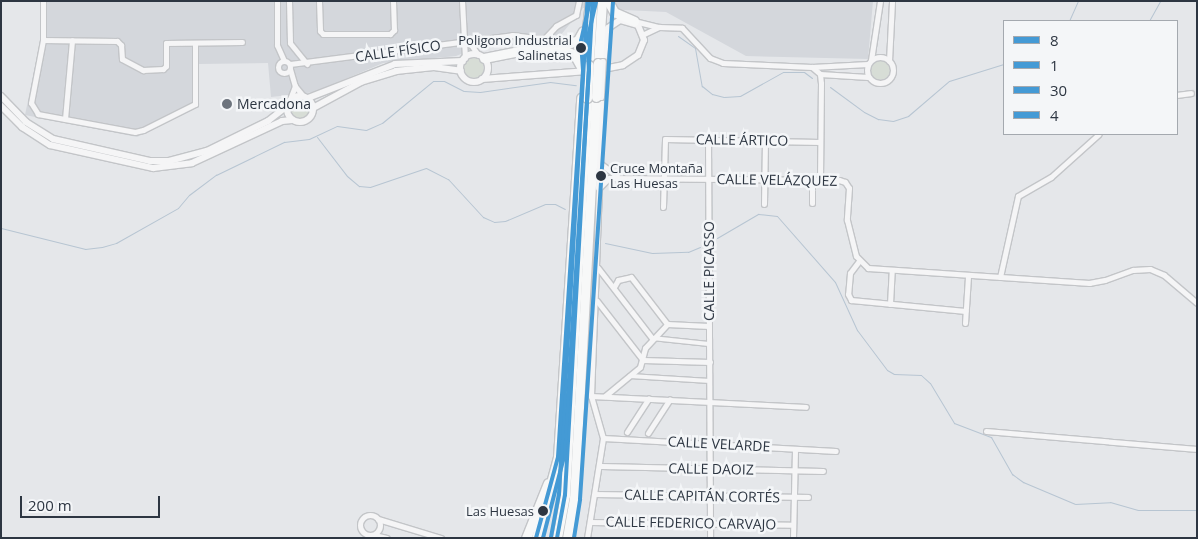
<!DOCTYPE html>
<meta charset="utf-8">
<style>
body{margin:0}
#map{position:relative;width:1198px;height:539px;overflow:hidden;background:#e5e7ea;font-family:"Open Sans",sans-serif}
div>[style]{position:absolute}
.built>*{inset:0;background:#d4d7dc}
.green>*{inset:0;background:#d7ddd6}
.round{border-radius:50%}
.stream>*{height:1px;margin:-0.5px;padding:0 0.5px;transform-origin:0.5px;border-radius:0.5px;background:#b7c5d2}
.roads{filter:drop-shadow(1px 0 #c3c5c8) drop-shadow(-1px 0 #c3c5c8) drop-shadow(0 1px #c3c5c8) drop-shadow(0 -1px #c3c5c8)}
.pedestrian>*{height:4px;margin:-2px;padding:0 2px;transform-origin:2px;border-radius:2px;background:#f5f5f6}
.minor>*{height:5px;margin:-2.5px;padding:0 2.5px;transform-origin:2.5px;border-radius:2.5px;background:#f5f5f6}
.minor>.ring{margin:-2.5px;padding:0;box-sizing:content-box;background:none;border:5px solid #f5f5f6;border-radius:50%}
.tertiary>*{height:6px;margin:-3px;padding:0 3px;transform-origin:3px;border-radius:3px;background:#f5f5f6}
.tertiary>.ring{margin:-3px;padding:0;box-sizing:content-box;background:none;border:6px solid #f5f5f6;border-radius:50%}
.motorway>*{height:9px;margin:-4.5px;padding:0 4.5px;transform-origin:4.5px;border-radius:4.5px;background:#f7f8f8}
.bridges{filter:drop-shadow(1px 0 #c3c5c8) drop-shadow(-1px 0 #c3c5c8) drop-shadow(0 1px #c3c5c8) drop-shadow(0 -1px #c3c5c8)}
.tertiary-bridge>*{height:6px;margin:-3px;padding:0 3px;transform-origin:3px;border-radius:3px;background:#f5f5f6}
.motorway-bridge>*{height:9px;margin:-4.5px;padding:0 4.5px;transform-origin:4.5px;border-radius:4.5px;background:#f7f8f8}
.bus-1>*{height:4px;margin:-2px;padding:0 2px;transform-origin:2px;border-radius:2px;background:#449ad5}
.bus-2>*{height:4px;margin:-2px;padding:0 2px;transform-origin:2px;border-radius:2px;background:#449ad5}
.bus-3>*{height:4px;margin:-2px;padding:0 2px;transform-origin:2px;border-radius:2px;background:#449ad5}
.bus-4>*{height:4px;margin:-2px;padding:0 2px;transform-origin:2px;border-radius:2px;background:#449ad5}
.dots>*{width:14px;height:14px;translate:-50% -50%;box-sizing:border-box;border:2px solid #f4f6f8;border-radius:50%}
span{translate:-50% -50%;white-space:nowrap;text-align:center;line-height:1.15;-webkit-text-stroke:5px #f4f6f8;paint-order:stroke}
.bus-label{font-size:13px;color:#2d3642}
.right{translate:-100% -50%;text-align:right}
.left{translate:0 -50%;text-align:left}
.street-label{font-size:14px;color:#2d3642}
.poi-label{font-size:14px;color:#2d3642}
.frame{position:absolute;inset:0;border:2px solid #2d3642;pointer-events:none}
.legend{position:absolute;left:1003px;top:20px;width:175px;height:115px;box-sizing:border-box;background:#f4f6f8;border:1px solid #a4a9af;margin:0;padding:6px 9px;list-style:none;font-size:15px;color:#2d3642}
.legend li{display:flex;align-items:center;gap:10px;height:25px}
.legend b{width:25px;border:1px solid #a4a9af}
.scale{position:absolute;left:20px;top:496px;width:140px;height:22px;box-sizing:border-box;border:2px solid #2d3642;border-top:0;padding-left:6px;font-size:15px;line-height:18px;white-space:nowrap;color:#2d3642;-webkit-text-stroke:4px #f4f6f8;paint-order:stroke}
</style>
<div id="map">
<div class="built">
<i style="clip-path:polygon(40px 1px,873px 1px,868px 59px,746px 56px,666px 12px,583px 8px,555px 42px,479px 47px,456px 56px,383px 63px,315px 92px,271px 97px,268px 63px,198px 64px,199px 106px,137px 137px,25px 115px,40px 42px)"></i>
</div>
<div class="green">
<i class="round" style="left:464px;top:58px;width:20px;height:20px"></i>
<i class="round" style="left:870px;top:60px;width:20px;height:20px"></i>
<i class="round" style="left:290px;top:99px;width:20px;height:20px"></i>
</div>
<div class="stream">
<i style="left:1069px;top:21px;width:22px;rotate:-66deg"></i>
<i style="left:1149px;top:21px;width:23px;rotate:-61deg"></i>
<i style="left:678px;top:36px;width:21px;rotate:35deg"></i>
<i style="left:695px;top:48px;width:39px;rotate:80deg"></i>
<i style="left:702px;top:86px;width:13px;rotate:39deg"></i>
<i style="left:712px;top:94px;width:12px;rotate:14deg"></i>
<i style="left:724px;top:97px;width:16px;rotate:-4deg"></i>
<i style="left:740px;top:96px;width:49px;rotate:-29.2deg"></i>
<i style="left:783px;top:72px;width:21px"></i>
<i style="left:804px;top:72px;width:10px;rotate:37deg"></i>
<i style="left:830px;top:87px;width:42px;rotate:36.3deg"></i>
<i style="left:864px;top:112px;width:16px;rotate:27deg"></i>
<i style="left:878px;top:119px;width:15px;rotate:8deg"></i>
<i style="left:893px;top:121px;width:16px;rotate:-18deg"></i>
<i style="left:908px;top:116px;width:54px;rotate:-40.5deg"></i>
<i style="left:949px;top:81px;width:58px;rotate:-17.2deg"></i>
<i style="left:317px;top:137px;width:49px;rotate:52.4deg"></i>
<i style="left:347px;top:176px;width:16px;rotate:40deg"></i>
<i style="left:359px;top:186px;width:11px;rotate:5deg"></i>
<i style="left:370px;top:187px;width:59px;rotate:-18.7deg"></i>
<i style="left:426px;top:168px;width:25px;rotate:27deg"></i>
<i style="left:448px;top:179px;width:52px;rotate:47.4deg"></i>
<i style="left:483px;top:217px;width:12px;rotate:24deg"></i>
<i style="left:494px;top:222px;width:11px;rotate:-5deg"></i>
<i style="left:505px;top:221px;width:43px;rotate:-23deg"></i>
<i style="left:545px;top:204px;width:10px"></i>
<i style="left:555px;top:204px;width:11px;rotate:27deg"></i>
<i style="left:1px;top:228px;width:87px;rotate:14deg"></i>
<i style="left:85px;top:249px;width:17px;rotate:-7deg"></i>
<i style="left:102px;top:247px;width:15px;rotate:-16deg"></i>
<i style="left:116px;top:243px;width:71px;rotate:-29.4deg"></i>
<i style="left:178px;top:208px;width:17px;rotate:-50deg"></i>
<i style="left:189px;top:195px;width:34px;rotate:-37deg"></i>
<i style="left:216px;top:175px;width:76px;rotate:-25.9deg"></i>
<i style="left:284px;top:142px;width:25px;rotate:-7deg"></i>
<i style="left:309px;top:139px;width:31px;rotate:-25deg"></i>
<i style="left:337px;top:126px;width:29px;rotate:8deg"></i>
<i style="left:366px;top:130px;width:17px;rotate:-24deg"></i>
<i style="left:382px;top:123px;width:66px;rotate:-39.5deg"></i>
<i style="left:433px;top:81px;width:11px"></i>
<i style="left:444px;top:81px;width:22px;rotate:27deg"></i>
<i style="left:464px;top:91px;width:16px;rotate:4deg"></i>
<i style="left:480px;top:92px;width:71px;rotate:-8.1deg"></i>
<i style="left:550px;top:82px;width:26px;rotate:7deg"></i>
<i style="left:717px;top:238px;width:48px;rotate:-30.3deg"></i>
<i style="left:758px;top:214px;width:19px;rotate:6deg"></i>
<i style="left:777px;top:216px;width:88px;rotate:48.7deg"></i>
<i style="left:835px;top:282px;width:53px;rotate:65.4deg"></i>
<i style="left:857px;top:330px;width:50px;rotate:53.1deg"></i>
<i style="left:887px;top:370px;width:8px;rotate:30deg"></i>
<i style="left:894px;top:374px;width:27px;rotate:2deg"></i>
<i style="left:921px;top:375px;width:12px;rotate:42deg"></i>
<i style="left:930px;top:383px;width:47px;rotate:59deg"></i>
<i style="left:954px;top:423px;width:40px;rotate:21deg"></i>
<i style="left:991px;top:437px;width:43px;rotate:60.4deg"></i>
<i style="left:1012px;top:474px;width:14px;rotate:36deg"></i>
<i style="left:1023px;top:482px;width:56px;rotate:22.9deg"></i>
<i style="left:1075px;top:504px;width:35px;rotate:-3deg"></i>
<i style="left:1110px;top:502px;width:29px;rotate:16deg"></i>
<i style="left:1138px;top:510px;width:59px"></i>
<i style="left:605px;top:243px;width:48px;rotate:12deg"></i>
<i style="left:652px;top:253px;width:36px;rotate:-2deg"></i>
<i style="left:688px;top:252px;width:13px;rotate:-23deg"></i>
</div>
<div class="roads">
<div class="pedestrian">
<i style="left:652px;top:338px;width:57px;rotate:6deg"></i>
<i style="left:630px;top:376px;width:80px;rotate:3.6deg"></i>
</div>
<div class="minor">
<i style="left:277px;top:1px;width:44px;rotate:90deg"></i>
<i style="left:277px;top:45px;width:17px;rotate:66deg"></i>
<i style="left:289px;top:1px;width:42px;rotate:88.6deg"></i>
<i style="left:290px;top:43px;width:27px;rotate:51deg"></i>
<i style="left:319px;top:1px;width:30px;rotate:88deg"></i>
<i style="left:320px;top:31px;width:4px;rotate:45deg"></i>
<i style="left:323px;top:34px;width:67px"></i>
<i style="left:390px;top:34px;width:6px;rotate:-45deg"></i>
<i style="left:394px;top:30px;width:29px;rotate:-92deg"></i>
<i style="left:462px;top:1px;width:57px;rotate:87deg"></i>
<i style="left:634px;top:21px;width:25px;rotate:14deg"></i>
<i style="left:644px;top:34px;width:17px;rotate:-25deg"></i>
<i style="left:659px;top:27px;width:23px;rotate:2deg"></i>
<i style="left:682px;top:28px;width:41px;rotate:47deg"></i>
<i style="left:710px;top:58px;width:14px;rotate:21deg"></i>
<i style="left:723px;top:63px;width:89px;rotate:2.6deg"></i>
<i style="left:812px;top:67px;width:11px;rotate:41deg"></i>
<i style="left:820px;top:74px;width:9px;rotate:84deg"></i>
<i style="left:821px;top:83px;width:97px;rotate:90.6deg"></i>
<i style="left:467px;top:39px;width:19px;rotate:55deg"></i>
<i style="left:43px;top:40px;width:39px;rotate:-90deg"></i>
<i style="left:195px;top:43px;width:61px;rotate:90deg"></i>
<i style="left:195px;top:104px;width:58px;rotate:153.4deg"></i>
<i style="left:143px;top:130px;width:8px;rotate:166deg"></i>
<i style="left:135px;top:132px;width:99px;rotate:-169.5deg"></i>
<i style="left:38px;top:114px;width:13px;rotate:-122deg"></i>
<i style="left:31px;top:103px;width:64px;rotate:-79.2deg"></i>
<i style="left:43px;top:40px;width:74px;rotate:0.8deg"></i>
<i style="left:117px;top:41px;width:6px;rotate:45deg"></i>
<i style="left:121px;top:45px;width:14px;rotate:86deg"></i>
<i style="left:122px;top:59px;width:24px;rotate:28deg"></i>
<i style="left:143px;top:70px;width:20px;rotate:-3deg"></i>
<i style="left:163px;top:69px;width:4px;rotate:-45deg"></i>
<i style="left:166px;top:66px;width:23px;rotate:-90deg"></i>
<i style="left:166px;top:43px;width:76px;rotate:-0.8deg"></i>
<i class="ring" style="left:867px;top:57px;width:21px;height:21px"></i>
<i style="left:871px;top:60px;width:60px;rotate:-81.3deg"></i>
<i class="ring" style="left:278px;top:61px;width:7px;height:7px"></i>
<i style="left:889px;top:61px;width:60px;rotate:-87.1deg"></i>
<i style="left:290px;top:64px;width:224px;rotate:-7.4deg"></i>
<i style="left:512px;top:35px;width:32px;rotate:7deg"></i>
<i style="left:544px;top:39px;width:18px;rotate:-47deg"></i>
<i style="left:556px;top:26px;width:23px;rotate:-29deg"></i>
<i style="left:576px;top:15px;width:14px;rotate:-78deg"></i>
<i style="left:812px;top:67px;width:56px;rotate:-3.1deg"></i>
<i style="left:290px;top:69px;width:18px;rotate:74deg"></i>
<i style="left:295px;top:86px;width:13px;rotate:51deg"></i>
<i style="left:820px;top:74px;width:48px;rotate:3.6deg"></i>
<i style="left:1177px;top:95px;width:14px;rotate:-8deg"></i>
<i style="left:290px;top:99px;width:14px;rotate:-69deg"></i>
<i style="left:65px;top:119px;width:79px;rotate:-84.9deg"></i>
<i style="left:708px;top:140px;width:398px;rotate:89.7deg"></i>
<i style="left:601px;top:164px;width:20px;rotate:37deg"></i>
<i style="left:812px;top:203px;width:23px;rotate:-90deg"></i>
<i style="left:764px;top:204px;width:63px;rotate:-89.1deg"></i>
<i style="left:663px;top:207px;width:68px;rotate:-88.3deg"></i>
<i style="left:665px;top:139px;width:155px;rotate:1.1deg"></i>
<i style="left:859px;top:261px;width:15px;rotate:127deg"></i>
<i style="left:850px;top:273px;width:21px;rotate:95deg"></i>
<i style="left:848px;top:294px;width:7px;rotate:63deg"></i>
<i style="left:851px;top:300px;width:115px;rotate:5.5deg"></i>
<i style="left:598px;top:268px;width:88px;rotate:52.4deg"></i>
<i style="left:1000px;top:277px;width:83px;rotate:-77.5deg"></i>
<i style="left:1018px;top:196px;width:38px;rotate:-30deg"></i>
<i style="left:1051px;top:177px;width:64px;rotate:-41.9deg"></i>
<i style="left:614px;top:287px;width:8px;rotate:-60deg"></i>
<i style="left:618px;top:280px;width:13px;rotate:-13deg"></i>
<i style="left:631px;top:277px;width:59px;rotate:52.5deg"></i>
<i style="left:597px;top:301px;width:75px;rotate:52.1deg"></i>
<i style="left:890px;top:304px;width:33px;rotate:-87deg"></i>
<i style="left:965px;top:323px;width:46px;rotate:-86.3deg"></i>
<i style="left:667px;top:324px;width:42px;rotate:2.7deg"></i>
<i style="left:643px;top:360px;width:67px;rotate:1.7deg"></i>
<i style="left:591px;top:396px;width:215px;rotate:2.9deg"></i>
<i style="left:605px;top:396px;width:45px;rotate:-39.6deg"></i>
<i style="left:640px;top:367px;width:20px;rotate:-75deg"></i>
<i style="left:645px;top:348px;width:33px;rotate:-47deg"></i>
<i style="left:986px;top:431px;width:212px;rotate:4.9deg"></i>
<i style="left:627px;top:432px;width:40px;rotate:-57.1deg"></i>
<i style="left:648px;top:433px;width:40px;rotate:-57.1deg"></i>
<i style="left:603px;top:438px;width:233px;rotate:3.2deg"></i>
<i style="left:601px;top:466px;width:222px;rotate:1.3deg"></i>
<i style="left:596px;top:494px;width:212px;rotate:0.8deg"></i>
<i class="ring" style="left:360px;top:515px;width:15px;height:15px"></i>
<i style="left:378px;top:519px;width:66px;rotate:16.8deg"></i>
<i style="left:590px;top:522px;width:203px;rotate:0.8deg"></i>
<i style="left:374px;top:535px;width:13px;rotate:13deg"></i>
<i style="left:587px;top:538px;width:101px;rotate:-80.9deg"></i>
<i style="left:603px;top:438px;width:44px;rotate:-105.9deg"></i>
<i style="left:591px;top:396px;width:208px;rotate:-87.8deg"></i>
<i style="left:599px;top:188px;width:14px;rotate:-45deg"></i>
<i style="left:609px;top:178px;width:230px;rotate:0.5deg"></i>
<i style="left:839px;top:180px;width:6px;rotate:18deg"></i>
<i style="left:845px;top:182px;width:7px;rotate:56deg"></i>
<i style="left:849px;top:188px;width:32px;rotate:94deg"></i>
<i style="left:847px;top:220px;width:37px;rotate:76deg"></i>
<i style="left:856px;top:256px;width:17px;rotate:45deg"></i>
<i style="left:868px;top:268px;width:222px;rotate:3.9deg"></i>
<i style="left:1089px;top:283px;width:16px;rotate:-11deg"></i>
<i style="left:1105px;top:280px;width:30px;rotate:-20deg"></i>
<i style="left:1133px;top:270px;width:17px;rotate:-3deg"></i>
<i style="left:1150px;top:269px;width:15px;rotate:23deg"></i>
<i style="left:1164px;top:275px;width:43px;rotate:40.3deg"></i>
<i style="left:793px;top:538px;width:89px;rotate:-88.7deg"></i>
</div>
<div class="tertiary">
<i class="ring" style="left:460px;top:54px;width:22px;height:22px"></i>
<i style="left:598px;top:70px;width:25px;rotate:-11deg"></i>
<i style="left:623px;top:65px;width:18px;rotate:-34deg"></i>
<i style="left:638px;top:55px;width:16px;rotate:-68deg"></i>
<i style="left:644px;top:40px;width:16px;rotate:-112deg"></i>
<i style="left:638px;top:25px;width:19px;rotate:-164deg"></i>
<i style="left:620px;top:20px;width:14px;rotate:146deg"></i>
<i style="left:608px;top:28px;width:34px;rotate:98deg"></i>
<i style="left:482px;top:79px;width:106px;rotate:-4.3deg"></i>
<i class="ring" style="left:287px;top:96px;width:20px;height:20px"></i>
<i style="left:1px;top:96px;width:36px;rotate:46deg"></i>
<i style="left:26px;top:122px;width:32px;rotate:32deg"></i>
<i style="left:53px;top:139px;width:99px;rotate:12.8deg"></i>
<i style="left:150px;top:161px;width:19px"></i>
<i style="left:169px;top:161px;width:39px;rotate:-15deg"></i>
<i style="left:207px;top:151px;width:68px;rotate:-26.2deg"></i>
<i style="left:268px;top:121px;width:24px;rotate:-38deg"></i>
<i style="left:308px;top:98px;width:93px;rotate:-21.3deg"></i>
<i style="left:395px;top:64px;width:68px;rotate:-2.5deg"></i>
<i style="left:1px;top:106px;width:30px;rotate:45deg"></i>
<i style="left:22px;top:127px;width:33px;rotate:33deg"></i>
<i style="left:50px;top:145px;width:106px;rotate:12.6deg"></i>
<i style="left:153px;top:168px;width:39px;rotate:-7deg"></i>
<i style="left:192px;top:163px;width:99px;rotate:-25deg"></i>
<i style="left:282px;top:121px;width:10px;rotate:-6deg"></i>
<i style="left:313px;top:108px;width:55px;rotate:-28.4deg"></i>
<i style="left:361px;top:82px;width:37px;rotate:-17deg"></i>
<i style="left:396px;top:71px;width:38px;rotate:-6deg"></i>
<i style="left:434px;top:67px;width:27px;rotate:8deg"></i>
<i style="left:599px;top:188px;width:91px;rotate:-88.7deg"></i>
</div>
<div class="motorway">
<i style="left:608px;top:1px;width:13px;rotate:61deg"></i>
<i style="left:614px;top:12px;width:22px;rotate:24deg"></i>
<i style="left:558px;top:47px;width:21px;rotate:-19deg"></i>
<i style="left:578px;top:40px;width:10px;rotate:-61deg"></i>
<i style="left:484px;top:58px;width:41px;rotate:-11.3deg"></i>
<i style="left:524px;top:50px;width:34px;rotate:-3deg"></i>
<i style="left:558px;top:48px;width:17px;rotate:21deg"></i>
<i style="left:574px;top:54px;width:18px;rotate:61deg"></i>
<i style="left:589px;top:61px;width:52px;rotate:-86.7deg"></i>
<i style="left:598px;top:63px;width:62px;rotate:-86.3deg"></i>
<i style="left:583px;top:65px;width:64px;rotate:-83.8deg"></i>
<i style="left:526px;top:538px;width:59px;rotate:-68.2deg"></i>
<i style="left:536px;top:538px;width:84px;rotate:-74.8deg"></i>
<i style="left:558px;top:457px;width:360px;rotate:-86.3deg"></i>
<i style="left:557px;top:538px;width:44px;rotate:-79.5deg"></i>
<i style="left:565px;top:495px;width:398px;rotate:-86.8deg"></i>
<i style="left:567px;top:538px;width:40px;rotate:-80deg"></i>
<i style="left:574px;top:499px;width:403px;rotate:-86.9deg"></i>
</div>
</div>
<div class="bridges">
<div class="tertiary-bridge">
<i style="left:601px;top:97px;width:35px;rotate:-87deg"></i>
</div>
<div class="motorway-bridge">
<i style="left:596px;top:97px;width:34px;rotate:-87deg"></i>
<i style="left:587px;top:98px;width:33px;rotate:-87deg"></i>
</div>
</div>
<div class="bus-1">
<i style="left:557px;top:538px;width:44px;rotate:-79.5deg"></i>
<i style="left:565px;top:495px;width:495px;rotate:-86.8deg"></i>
</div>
<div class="bus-2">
<i style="left:543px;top:538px;width:84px;rotate:-75.5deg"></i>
<i style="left:564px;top:457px;width:388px;rotate:-86.3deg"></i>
<i style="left:589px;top:70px;width:29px;rotate:-94deg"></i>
<i style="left:587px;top:41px;width:40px;rotate:-77deg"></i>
<i style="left:574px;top:538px;width:39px;rotate:-81deg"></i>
<i style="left:580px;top:499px;width:499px;rotate:-86.2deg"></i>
</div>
<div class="bus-3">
<i style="left:551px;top:537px;width:44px;rotate:-79.5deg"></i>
<i style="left:559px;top:494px;width:494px;rotate:-86.7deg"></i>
</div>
<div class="bus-4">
<i style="left:536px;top:538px;width:84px;rotate:-74.8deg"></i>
<i style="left:558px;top:457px;width:388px;rotate:-86.3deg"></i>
<i style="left:583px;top:70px;width:29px;rotate:-94deg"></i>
<i style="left:581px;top:41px;width:41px;rotate:-77.3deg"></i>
</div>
<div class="dots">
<i style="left:581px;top:48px;background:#2d3642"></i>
<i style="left:227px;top:104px;background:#6d747d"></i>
<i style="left:601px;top:176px;background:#2d3642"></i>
<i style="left:543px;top:511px;background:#2d3642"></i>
</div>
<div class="bus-label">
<span class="right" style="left:572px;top:48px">Poligono Industrial<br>Salinetas</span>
<span class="left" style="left:610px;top:176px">Cruce Montaña<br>Las Huesas</span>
<span class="right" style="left:534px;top:511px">Las Huesas</span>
</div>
<div class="street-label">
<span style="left:398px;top:51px;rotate:-8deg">CALLE FÍSICO</span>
<span style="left:742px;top:140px;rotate:1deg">CALLE ÁRTICO</span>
<span style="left:777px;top:180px;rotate:1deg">CALLE VELÁZQUEZ</span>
<span style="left:709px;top:271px;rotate:-90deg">CALLE PICASSO</span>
<span style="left:719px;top:444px;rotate:3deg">CALLE VELARDE</span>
<span style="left:711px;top:469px;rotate:1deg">CALLE DAOIZ</span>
<span style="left:702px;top:496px;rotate:1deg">CALLE CAPITÁN CORTÉS</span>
<span style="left:691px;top:523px;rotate:1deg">CALLE FEDERICO CARVAJO</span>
</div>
<div class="poi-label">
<span class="left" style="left:237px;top:104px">Mercadona</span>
</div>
<div class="frame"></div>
<ul class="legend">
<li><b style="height:6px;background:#449ad5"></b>8</li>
<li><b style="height:6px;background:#449ad5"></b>1</li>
<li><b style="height:6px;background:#449ad5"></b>30</li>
<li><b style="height:6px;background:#449ad5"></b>4</li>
</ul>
<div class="scale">200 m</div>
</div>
